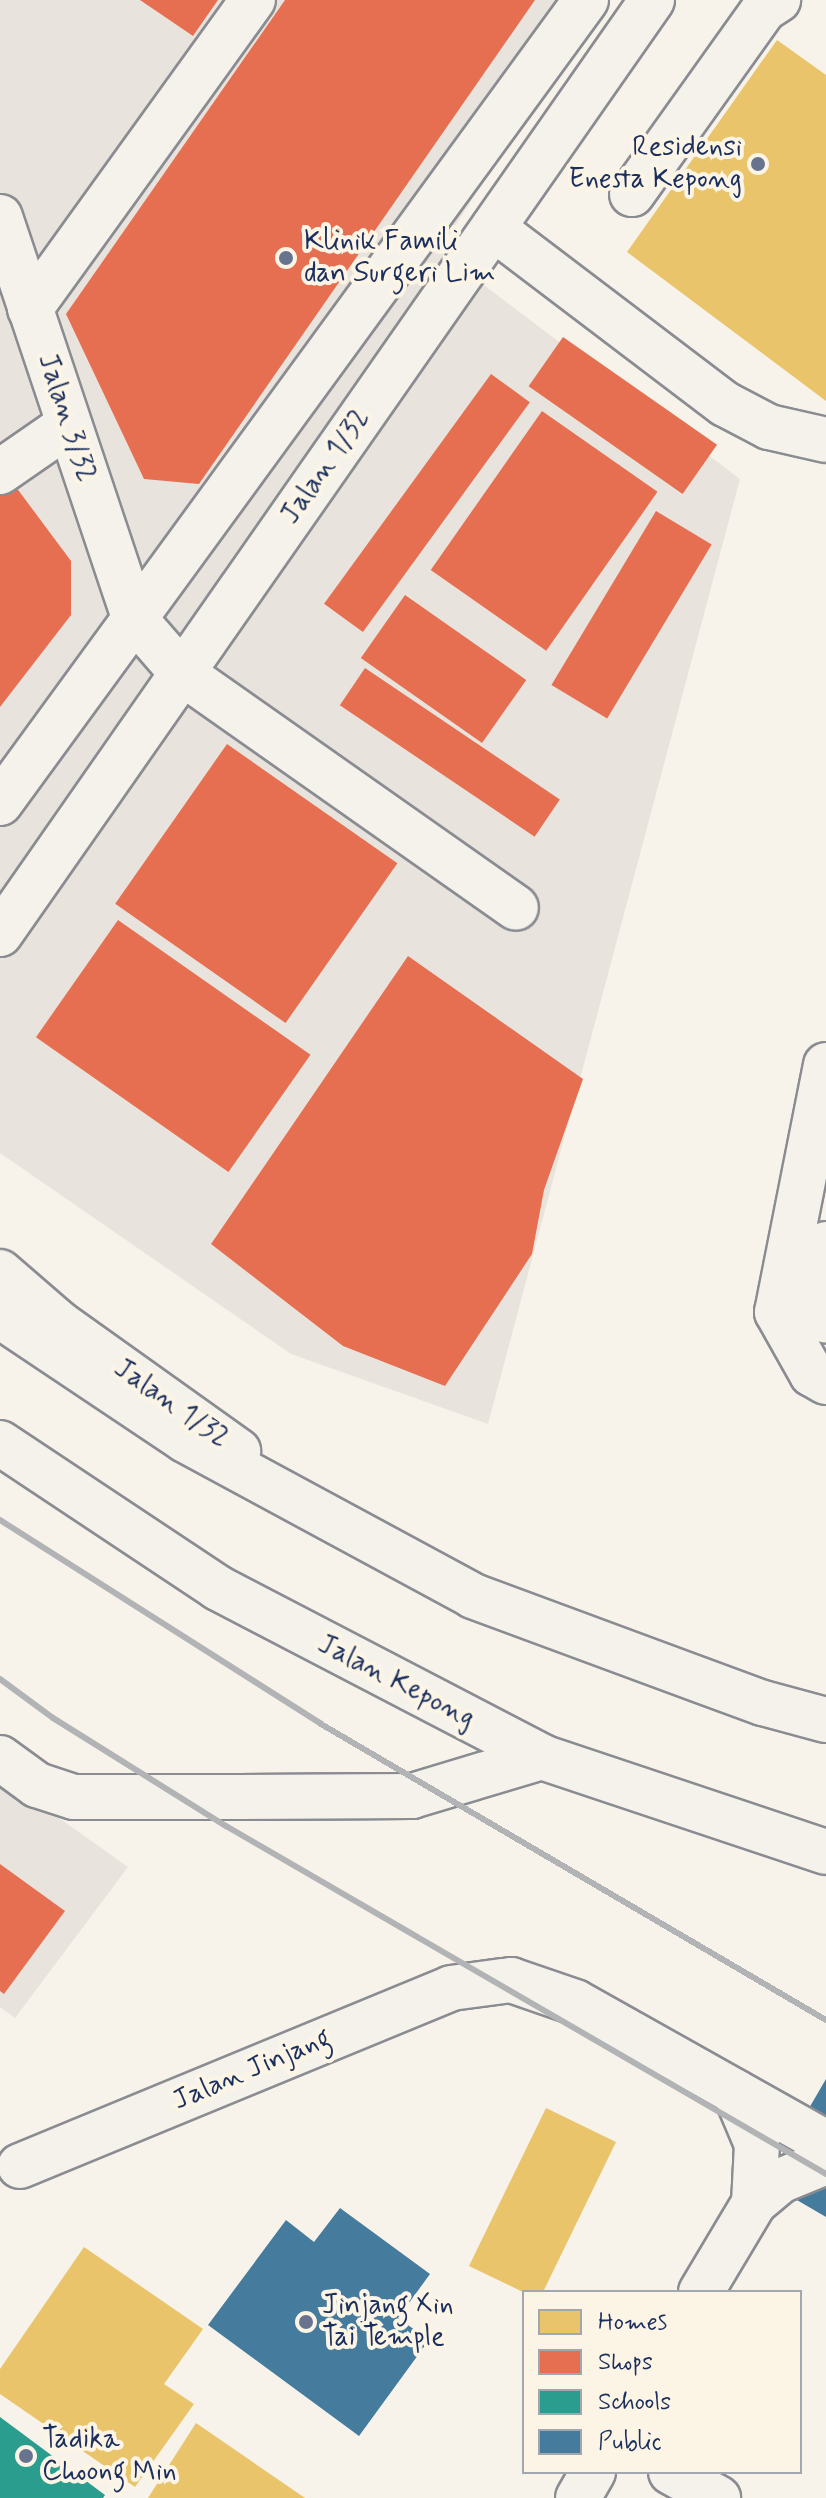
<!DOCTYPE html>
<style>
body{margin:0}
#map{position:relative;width:826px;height:2498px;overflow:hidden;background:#f7f3ea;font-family:Mynerve,sans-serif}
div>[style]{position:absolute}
.built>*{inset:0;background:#e8e4dd}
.homes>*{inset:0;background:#e9c46a}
.shops>*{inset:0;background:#e76f51;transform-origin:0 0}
.schools>*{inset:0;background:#2a9d8f}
.public>*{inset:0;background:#457b9d}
.roads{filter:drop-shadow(2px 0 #8a8c91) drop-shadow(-2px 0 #8a8c91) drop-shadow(0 2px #8a8c91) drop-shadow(0 -2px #8a8c91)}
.minor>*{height:44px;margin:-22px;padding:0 22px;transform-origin:22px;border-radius:22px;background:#f5f2ec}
.major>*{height:44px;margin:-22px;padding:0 22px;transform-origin:22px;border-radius:22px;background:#f5f2ec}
.rail>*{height:6px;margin:-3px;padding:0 3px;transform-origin:3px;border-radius:3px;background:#b2b3b4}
.dots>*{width:22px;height:22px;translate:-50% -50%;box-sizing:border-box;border:4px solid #fcf5e5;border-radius:50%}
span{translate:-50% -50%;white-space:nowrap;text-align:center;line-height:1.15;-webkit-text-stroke:8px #fcf5e5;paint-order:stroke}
.poi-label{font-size:28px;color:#1b2f5e}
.right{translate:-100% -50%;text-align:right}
.left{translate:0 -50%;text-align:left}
.street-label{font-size:28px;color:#1b2f5e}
.legend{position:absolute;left:522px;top:2290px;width:280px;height:184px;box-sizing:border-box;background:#fcf5e5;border:2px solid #a2a6af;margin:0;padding:10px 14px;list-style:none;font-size:24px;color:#1b2f5e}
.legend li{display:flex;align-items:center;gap:16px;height:40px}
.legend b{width:40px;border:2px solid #a2a6af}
</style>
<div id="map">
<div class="built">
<i style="clip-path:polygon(0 0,600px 0,439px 251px,740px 479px,488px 1424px,291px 1354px,0 1153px)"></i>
<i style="clip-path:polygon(0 1776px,128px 1867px,15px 2018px,0 2007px)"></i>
</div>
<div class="homes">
<i style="clip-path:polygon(777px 40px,826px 75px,826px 401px,627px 252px)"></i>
<i style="clip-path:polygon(546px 2108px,616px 2142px,543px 2292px,523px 2292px,469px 2266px)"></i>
<i style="clip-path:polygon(84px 2247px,203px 2329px,164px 2384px,194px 2404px,135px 2487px,0 2394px,0 2369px)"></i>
<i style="clip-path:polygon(196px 2423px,305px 2498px,148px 2498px)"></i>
</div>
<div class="shops">
<i style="clip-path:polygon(140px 0,218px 0,193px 36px)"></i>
<i style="clip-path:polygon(285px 0,535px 0,199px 484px,144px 479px,66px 314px)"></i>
<i style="left:563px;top:337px;width:188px;height:60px;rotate:35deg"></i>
<i style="left:491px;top:374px;width:48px;height:284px;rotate:36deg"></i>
<i style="left:542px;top:411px;width:141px;height:194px;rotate:35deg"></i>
<i style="clip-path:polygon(10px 479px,71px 561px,71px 615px,0 707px,0 487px)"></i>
<i style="left:656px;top:511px;width:65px;height:203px;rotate:31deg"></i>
<i style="left:405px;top:595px;width:148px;height:77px;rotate:35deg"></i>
<i style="left:365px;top:668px;width:235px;height:45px;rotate:34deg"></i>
<i style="left:227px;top:744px;width:208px;height:195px;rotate:35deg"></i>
<i style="left:118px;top:920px;width:235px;height:143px;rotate:35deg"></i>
<i style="clip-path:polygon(408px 956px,583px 1079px,544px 1190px,532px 1254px,445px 1386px,343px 1346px,211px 1244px)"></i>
<i style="clip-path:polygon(0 1864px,65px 1911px,4px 1994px,0 1991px)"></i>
</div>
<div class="schools">
<i style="clip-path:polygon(0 2417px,105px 2495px,103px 2498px,0 2498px)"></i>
</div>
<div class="public">
<i style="clip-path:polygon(826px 2079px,826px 2217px,766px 2182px)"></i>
<i style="clip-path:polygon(340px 2208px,430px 2274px,398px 2318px,429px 2340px,359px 2436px,208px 2325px,286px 2220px,314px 2242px)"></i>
</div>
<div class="roads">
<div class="minor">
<i style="left:632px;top:194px;width:227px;rotate:-54.5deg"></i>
<i style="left:764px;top:9px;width:17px;rotate:-33deg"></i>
<i style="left:0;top:217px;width:423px;rotate:71.5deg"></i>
<i style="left:134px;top:618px;width:73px;rotate:48.9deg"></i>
<i style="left:182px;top:673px;width:408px;rotate:35.1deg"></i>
<i style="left:493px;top:228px;width:291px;rotate:37.2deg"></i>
<i style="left:725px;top:404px;width:50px;rotate:27.6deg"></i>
<i style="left:769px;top:427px;width:58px;rotate:12.8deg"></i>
<i style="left:30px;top:309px;width:381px;rotate:-54.2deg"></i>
<i style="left:0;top:472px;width:83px;rotate:-34.7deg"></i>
<i style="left:0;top:803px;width:994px;rotate:-53.88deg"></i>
<i style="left:0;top:934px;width:1139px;rotate:-55.08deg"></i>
<i style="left:826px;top:1065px;width:252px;rotate:101.2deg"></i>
<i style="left:777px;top:1312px;width:71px;rotate:60.6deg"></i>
<i style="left:812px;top:1374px;width:16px;rotate:30deg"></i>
<i style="left:826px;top:1244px;width:55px;rotate:101.5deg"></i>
<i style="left:815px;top:1298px;width:25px;rotate:64deg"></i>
<i style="left:0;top:1272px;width:79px;rotate:40.9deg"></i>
<i style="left:60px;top:1324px;width:219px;rotate:35.5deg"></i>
<i style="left:0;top:1758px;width:46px;rotate:36.1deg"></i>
<i style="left:37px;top:1785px;width:39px;rotate:18deg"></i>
<i style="left:74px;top:1797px;width:165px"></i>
<i style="left:239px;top:1797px;width:173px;rotate:-0.3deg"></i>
<i style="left:412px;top:1796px;width:136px;rotate:-16.7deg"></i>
<i style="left:735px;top:2092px;width:56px;rotate:67.1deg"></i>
<i style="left:757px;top:2144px;width:59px;rotate:92.9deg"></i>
<i style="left:20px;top:2166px;width:466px;rotate:-22.4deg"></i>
<i style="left:451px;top:1988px;width:61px;rotate:-7.6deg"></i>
<i style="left:511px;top:1980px;width:68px;rotate:19deg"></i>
<i style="left:575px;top:2002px;width:288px;rotate:29.3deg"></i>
<i style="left:701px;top:2292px;width:104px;rotate:-59.2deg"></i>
<i style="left:754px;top:2203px;width:34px;rotate:-40deg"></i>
<i style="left:780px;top:2181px;width:50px;rotate:-22.4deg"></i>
<i style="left:671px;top:2472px;width:54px;rotate:29deg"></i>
<i style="left:578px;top:2498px;width:30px;rotate:-60deg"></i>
</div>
<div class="major">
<i style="left:0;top:1316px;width:223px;rotate:33.8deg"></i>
<i style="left:185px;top:1440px;width:328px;rotate:28.4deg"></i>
<i style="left:473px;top:1596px;width:309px;rotate:20.3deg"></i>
<i style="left:763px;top:1703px;width:65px;rotate:15.1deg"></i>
<i style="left:0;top:1443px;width:262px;rotate:33.6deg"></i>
<i style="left:218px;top:1588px;width:365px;rotate:27.5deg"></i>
<i style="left:542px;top:1757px;width:299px;rotate:18.5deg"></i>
</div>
</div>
<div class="rail">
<i style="left:0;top:1520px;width:380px;rotate:32.4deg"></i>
<i style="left:321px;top:1724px;width:585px;rotate:30.38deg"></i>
<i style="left:0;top:1679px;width:66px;rotate:36.3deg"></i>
<i style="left:53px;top:1718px;width:204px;rotate:32deg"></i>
<i style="left:226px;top:1826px;width:694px;rotate:30.11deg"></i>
</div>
<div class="dots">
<i style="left:758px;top:164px;background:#68748f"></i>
<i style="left:286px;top:258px;background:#68748f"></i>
<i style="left:306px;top:2322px;background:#68748f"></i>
<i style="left:26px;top:2456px;background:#68748f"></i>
</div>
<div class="poi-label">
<span class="right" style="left:742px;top:164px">Residensi<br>Enesta Kepong</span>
<span class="left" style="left:304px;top:258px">Klinik Famili<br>dan Surgeri Lim</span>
<span class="left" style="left:322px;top:2322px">Jinjang Xin<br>Tai Temple</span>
<span class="left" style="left:42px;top:2456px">Tadika<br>Choong Min</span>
</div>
<div class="street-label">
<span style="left:66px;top:418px;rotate:72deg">Jalan 3/32</span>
<span style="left:326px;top:467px;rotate:-55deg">Jalan 1/32</span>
<span style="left:171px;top:1404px;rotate:35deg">Jalan 1/32</span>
<span style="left:396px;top:1682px;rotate:27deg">Jalan Kepong</span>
<span style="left:252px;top:2070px;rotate:-23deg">Jalan Jinjang</span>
</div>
<ul class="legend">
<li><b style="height:22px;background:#e9c46a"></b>Homes</li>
<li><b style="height:22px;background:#e76f51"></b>Shops</li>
<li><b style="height:22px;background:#2a9d8f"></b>Schools</li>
<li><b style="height:22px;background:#457b9d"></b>Public</li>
</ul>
</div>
